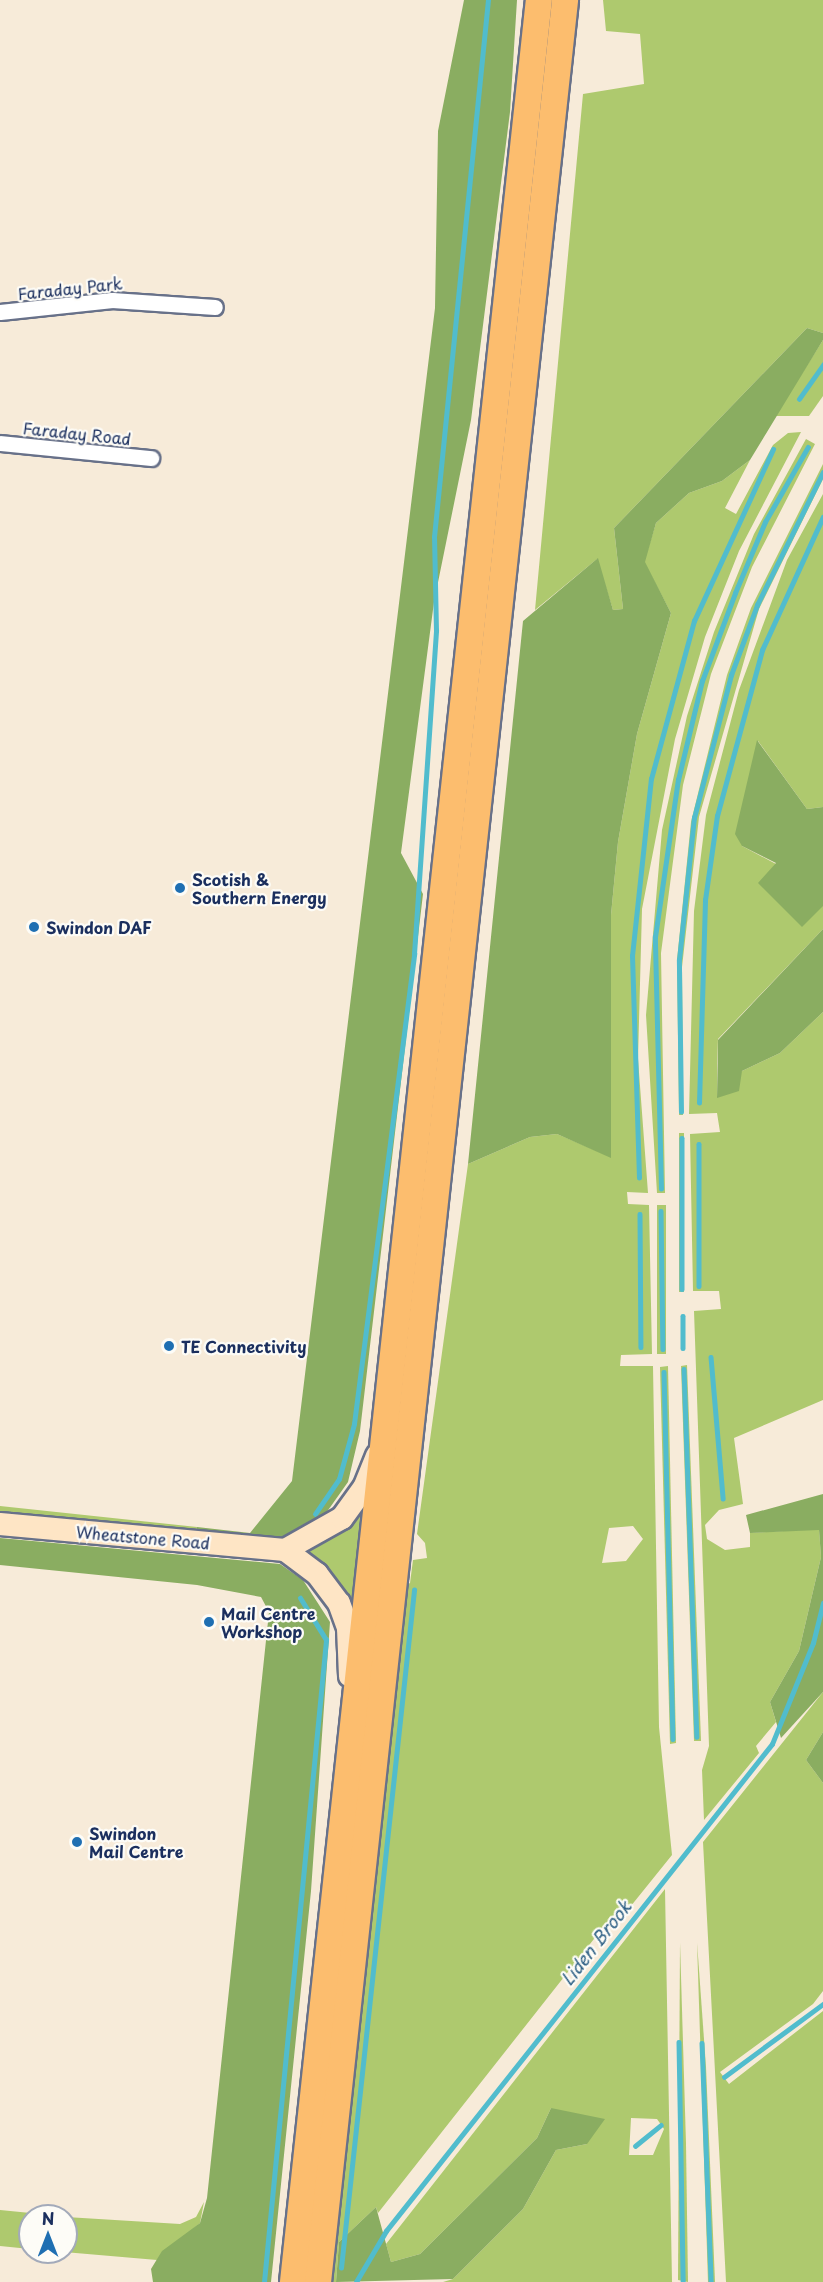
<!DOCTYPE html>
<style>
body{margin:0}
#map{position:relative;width:823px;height:2282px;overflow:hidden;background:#f7ebd9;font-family:"Playpen Sans",sans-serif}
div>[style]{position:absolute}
.green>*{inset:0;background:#aec96e;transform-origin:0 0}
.forest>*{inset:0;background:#8aad61}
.stream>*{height:4.5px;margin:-2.25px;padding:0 2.25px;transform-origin:2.25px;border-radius:2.25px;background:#51bccd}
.roads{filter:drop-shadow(2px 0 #687189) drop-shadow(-2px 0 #687189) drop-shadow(0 2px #687189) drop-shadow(0 -2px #687189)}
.minor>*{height:15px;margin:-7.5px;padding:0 7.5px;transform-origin:7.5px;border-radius:7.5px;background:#fff}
.secondary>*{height:22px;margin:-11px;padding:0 11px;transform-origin:11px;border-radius:11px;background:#fee5c5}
.trunk>*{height:26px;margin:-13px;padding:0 13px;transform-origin:13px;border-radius:13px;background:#fcbd6e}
.dots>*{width:16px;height:16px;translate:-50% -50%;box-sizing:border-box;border:3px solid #fdfcf7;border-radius:50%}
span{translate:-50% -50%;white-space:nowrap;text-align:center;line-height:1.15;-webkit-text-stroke:4.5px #fdfcf7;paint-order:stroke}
.street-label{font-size:16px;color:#1b2f5e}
.poi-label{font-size:16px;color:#1b2f5e;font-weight:700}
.left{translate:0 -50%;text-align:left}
.water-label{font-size:18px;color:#2e6085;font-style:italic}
.north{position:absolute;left:18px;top:2204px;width:60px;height:60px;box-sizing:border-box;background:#fdfcf7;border:2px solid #a3aaba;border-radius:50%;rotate:0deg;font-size:16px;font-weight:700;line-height:24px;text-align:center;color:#1b2f5e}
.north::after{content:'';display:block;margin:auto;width:21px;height:27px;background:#1f6fb2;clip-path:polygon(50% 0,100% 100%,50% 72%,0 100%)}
</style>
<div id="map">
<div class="green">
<i style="clip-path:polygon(603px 0,823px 0,823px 333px,807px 328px,614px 528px,623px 609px,613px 610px,597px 559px,535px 610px,583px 94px,644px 84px,640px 34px,606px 31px)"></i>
<i style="clip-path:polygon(823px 340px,823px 396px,809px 416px,775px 416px)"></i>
<i style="clip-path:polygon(evenodd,801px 432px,739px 551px,705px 637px,675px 739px,642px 909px,638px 1059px,648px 1193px,627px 1192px,628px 1204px,649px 1205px,652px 1354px,621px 1355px,620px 1366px,653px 1366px,659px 1727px,672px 1855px,618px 1922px,601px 1930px,378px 2213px,376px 2207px,339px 2242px,336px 2282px,326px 2282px,402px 1588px,410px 1583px,413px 1560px,427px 1558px,425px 1543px,417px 1534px,468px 1164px,530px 1137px,557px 1134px,611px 1157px,611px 915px,618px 842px,637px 734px,671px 613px,644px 562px,656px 523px,689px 493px,722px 481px,750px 460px,725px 508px,736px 514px,773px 445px,788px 433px,801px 432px,633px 1526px,643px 1539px,626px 1561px,602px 1563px,609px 1528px,633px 1526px)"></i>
<i style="clip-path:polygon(806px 439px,815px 444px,752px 567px,711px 674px,683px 785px,661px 953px,665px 1193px,657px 1193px,646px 1015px,662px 830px,687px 716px,714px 632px,754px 534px)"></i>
<i style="clip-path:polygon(823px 464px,823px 479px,759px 609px,699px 817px,682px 967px,683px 1115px,679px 1115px,677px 960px,691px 822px,727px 675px,751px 608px)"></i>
<i style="clip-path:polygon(823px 494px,823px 807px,807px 809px,758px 741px,742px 846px,776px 864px,759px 883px,823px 906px,823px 929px,718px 1039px,717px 1064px,717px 1097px,742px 1071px,780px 1053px,823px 1012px,823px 1400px,734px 1438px,743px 1504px,719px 1510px,705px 1525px,707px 1539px,725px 1550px,750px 1547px,750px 1533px,819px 1529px,821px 1557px,799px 1651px,770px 1702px,776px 1722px,756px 1746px,759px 1753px,704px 1820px,702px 1770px,709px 1746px,694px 1311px,721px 1309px,719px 1291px,693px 1291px,690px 1134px,720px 1132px,717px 1113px,689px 1114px,694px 911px,706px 815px,739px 690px,787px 560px)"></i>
<i style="left:684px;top:1133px;width:159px;height:5px;rotate:90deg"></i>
<i style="left:657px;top:1205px;width:9px;height:149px"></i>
<i style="clip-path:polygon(687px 1365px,701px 1741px,694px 1741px,681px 1366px)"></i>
<i style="clip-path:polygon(668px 1366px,676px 1743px,670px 1744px,660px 1367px)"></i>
<i style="clip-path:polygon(0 1506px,197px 1527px,196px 1532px,0 1512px)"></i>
<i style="clip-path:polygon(366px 1506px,355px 1613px,333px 1576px,305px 1553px,338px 1534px)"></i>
<i style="clip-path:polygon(823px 1692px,823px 1732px,806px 1760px,823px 1783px,823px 1991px,813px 2004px,720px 2072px,729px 2084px,823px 2011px,823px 2282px,726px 2282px,703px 1842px)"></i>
<i style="clip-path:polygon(evenodd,665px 1889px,672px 2282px,443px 2282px,453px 2279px,523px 2209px,556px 2150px,587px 2144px,551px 2108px,537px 2138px,420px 2254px,391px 2262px,386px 2244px,665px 1889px,631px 2118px,657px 2119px,664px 2129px,653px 2155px,629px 2155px,631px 2118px)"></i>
<i style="clip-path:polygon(680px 1942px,686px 2144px,688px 2282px,678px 2280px)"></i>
<i style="clip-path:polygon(697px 1942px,706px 2067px,715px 2282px,708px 2282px)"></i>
<i style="clip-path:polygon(204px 2202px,200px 2223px,157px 2260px,64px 2252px,66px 2217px,180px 2224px,196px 2217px)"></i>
<i style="clip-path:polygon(0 2210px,61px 2216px,30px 2216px,30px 2249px,0 2246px)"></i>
</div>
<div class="forest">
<i style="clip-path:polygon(464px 0,517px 0,510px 112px,471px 420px,434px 602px,401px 853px,423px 894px,360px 1431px,348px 1482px,319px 1523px,285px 1540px,196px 1532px,197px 1527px,250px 1533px,292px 1481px,435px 308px,438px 131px)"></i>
<i style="clip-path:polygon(807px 328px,823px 333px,823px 340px,750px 460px,722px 481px,689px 493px,656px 523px,645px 562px,671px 613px,637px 734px,618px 842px,611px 915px,611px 1158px,557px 1134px,530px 1137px,468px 1164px,523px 621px,598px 558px,613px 610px,623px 609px,614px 528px)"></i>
<i style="clip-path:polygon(757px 740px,807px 809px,823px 807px,823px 906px,802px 927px,758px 883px,776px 863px,742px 846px,735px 834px)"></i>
<i style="clip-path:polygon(823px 929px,823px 1012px,780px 1053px,742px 1071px,739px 1091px,717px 1098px,718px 1040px)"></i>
<i style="clip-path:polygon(823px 1494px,823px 1692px,781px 1738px,770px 1702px,799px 1651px,821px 1557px,819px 1530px,750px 1533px,746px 1515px)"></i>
<i style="clip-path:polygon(0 1538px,280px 1564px,303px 1580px,330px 1622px,311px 1891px,271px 2282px,153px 2282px,151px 2269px,162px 2251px,200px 2223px,207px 2198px,269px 1612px,261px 1597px,197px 1585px,0 1565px)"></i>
<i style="clip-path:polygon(823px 1732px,823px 1783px,806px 1760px)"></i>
<i style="clip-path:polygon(551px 2108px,605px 2119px,587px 2144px,556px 2150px,523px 2209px,453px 2279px,336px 2282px,339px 2242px,376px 2207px,391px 2262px,420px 2254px,537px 2138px)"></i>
</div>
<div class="stream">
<i style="left:799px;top:399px;width:42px;rotate:-54.8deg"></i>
<i style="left:699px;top:1103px;width:203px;rotate:-88.3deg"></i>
<i style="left:705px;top:900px;width:85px;rotate:-81.9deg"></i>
<i style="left:717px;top:816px;width:172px;rotate:-74.8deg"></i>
<i style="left:762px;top:650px;width:146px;rotate:-65.4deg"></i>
<i style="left:681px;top:1112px;width:152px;rotate:-90.8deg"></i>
<i style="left:679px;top:960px;width:143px;rotate:-84deg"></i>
<i style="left:694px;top:818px;width:148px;rotate:-75.5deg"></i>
<i style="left:731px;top:675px;width:75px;rotate:-69.6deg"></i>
<i style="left:757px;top:605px;width:148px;rotate:-63.6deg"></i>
<i style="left:682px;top:1138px;width:151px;rotate:90deg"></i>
<i style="left:699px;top:1144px;width:142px;rotate:90deg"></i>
<i style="left:639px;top:1178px;width:222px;rotate:-91.8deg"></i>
<i style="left:632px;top:956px;width:178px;rotate:-83.9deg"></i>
<i style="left:651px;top:779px;width:164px;rotate:-74.8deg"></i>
<i style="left:694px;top:621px;width:189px;rotate:-65.3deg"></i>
<i style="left:661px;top:1189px;width:252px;rotate:-91.4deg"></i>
<i style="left:655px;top:937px;width:159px;rotate:-81.7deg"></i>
<i style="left:678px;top:780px;width:102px;rotate:-76.4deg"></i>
<i style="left:702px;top:681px;width:94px;rotate:-69.4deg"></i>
<i style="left:735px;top:593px;width:77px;rotate:-67.1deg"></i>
<i style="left:765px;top:522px;width:86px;rotate:-60.2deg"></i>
<i style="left:661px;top:1211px;width:138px;rotate:89.2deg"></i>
<i style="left:640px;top:1214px;width:133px;rotate:89.6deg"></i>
<i style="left:683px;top:1316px;width:32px;rotate:90deg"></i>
<i style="left:711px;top:1357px;width:142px;rotate:85.1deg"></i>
<i style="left:684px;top:1369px;width:368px;rotate:88deg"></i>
<i style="left:664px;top:1372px;width:367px;rotate:88.6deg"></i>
<i style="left:315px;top:1514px;width:42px;rotate:-55.6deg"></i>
<i style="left:339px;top:1479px;width:57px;rotate:-74.7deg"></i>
<i style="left:354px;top:1424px;width:474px;rotate:-82.7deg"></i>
<i style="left:414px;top:954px;width:324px;rotate:-86.1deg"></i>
<i style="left:436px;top:631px;width:94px;rotate:-91.2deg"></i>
<i style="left:434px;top:537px;width:540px;rotate:-84.26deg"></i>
<i style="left:679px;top:2042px;width:240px;rotate:89deg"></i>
<i style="left:702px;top:2043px;width:239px;rotate:87.8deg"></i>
<i style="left:724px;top:2077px;width:123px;rotate:-36.4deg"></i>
<i style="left:635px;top:2146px;width:33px;rotate:-39deg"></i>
<i style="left:341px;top:2268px;width:682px;rotate:-83.85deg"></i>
<i style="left:264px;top:2282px;width:645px;rotate:-84.48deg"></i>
<i style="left:326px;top:1640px;width:49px;rotate:-121.8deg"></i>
<i style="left:356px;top:2282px;width:59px;rotate:-59.5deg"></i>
<i style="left:386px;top:2231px;width:621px;rotate:-51.6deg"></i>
<i style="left:772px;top:1744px;width:109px;rotate:-67.9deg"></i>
<i style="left:813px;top:1643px;width:41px;rotate:-76deg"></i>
</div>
<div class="roads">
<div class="minor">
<i style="left:0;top:312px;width:113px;rotate:-6.1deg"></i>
<i style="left:112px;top:300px;width:103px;rotate:3.9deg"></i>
<i style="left:0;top:443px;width:152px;rotate:5.7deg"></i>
</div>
<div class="secondary">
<i style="left:0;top:1524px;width:286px;rotate:5.2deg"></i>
<i style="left:285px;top:1550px;width:65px;rotate:-29.3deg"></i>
<i style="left:342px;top:1518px;width:37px;rotate:-54deg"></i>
<i style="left:364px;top:1488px;width:35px;rotate:-68deg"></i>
<i style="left:285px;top:1550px;width:40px;rotate:37deg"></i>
<i style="left:317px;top:1574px;width:36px;rotate:53deg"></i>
<i style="left:339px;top:1603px;width:27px;rotate:70deg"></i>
<i style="left:348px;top:1628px;width:48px;rotate:87.6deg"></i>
</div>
<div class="trunk">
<i style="left:293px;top:2282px;width:2295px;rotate:-83.85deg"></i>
<i style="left:318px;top:2282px;width:2295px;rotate:-83.82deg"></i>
</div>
</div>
<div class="dots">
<i style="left:180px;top:888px;background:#1f6fb2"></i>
<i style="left:34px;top:927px;background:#1f6fb2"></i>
<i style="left:169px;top:1346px;background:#1f6fb2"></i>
<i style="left:209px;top:1622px;background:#1f6fb2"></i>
<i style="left:77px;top:1842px;background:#1f6fb2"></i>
</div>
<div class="street-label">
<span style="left:70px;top:288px;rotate:-6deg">Faraday Park</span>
<span style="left:77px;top:433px;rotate:6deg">Faraday Road</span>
<span style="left:143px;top:1537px;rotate:5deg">Wheatstone Road</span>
</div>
<div class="poi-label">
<span class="left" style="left:192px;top:888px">Scotish &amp;<br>Southern Energy</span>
<span class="left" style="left:46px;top:927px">Swindon DAF</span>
<span class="left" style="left:181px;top:1346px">TE Connectivity</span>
<span class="left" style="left:221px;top:1622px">Mail Centre<br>Workshop</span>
<span class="left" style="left:89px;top:1842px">Swindon<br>Mail Centre</span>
</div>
<div class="water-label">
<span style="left:596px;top:1943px;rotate:-52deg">Liden Brook</span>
</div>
<div class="north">N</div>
</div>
